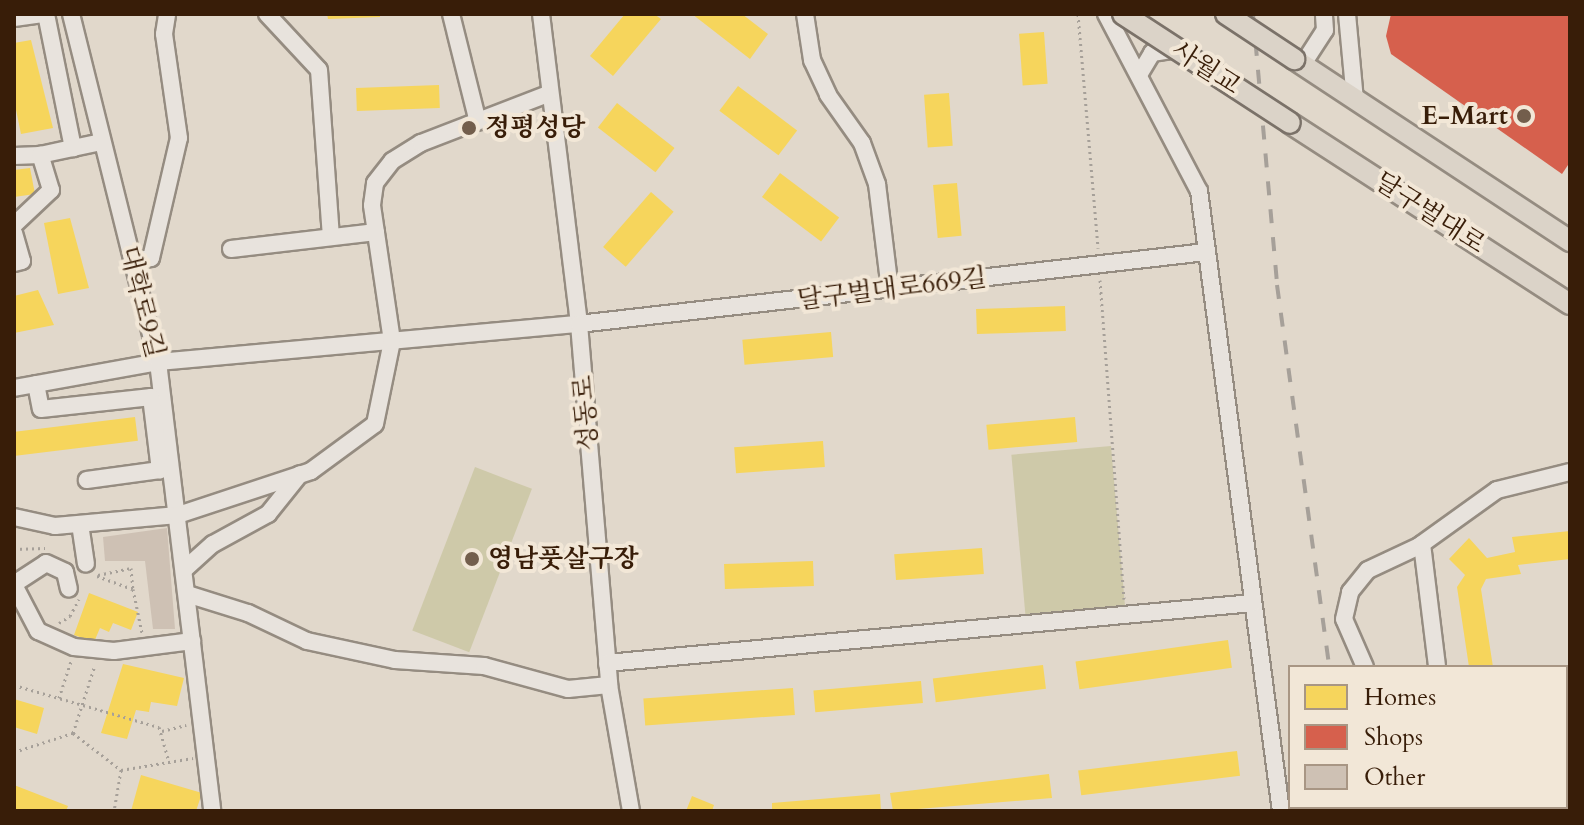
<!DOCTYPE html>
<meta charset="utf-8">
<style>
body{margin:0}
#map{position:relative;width:1584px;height:825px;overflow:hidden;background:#e1d8cb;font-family:Cardo,"Noto Serif KR",serif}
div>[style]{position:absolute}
.green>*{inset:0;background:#cec9a9;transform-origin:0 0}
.homes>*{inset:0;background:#f6d55c;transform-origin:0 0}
.shops>*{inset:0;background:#d6604d}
.building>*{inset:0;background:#cec1b4}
.path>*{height:3px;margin-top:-1.5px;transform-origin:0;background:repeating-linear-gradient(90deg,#a6a099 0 2px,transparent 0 6px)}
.roads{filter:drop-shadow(2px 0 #958c81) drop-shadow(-2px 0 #958c81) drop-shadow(0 2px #958c81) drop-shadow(0 -2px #958c81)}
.minor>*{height:16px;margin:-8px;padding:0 8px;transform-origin:8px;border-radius:8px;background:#e8e3dd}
.major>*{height:20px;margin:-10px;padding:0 10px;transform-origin:10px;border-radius:10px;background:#dbd3c8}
.rail>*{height:4px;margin-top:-2px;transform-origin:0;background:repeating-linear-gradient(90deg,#a6a099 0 14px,transparent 0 28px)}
.bridges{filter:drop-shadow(2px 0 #7b7269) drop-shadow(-2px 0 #7b7269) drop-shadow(0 2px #7b7269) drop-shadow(0 -2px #7b7269)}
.major-bridge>*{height:20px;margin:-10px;padding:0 10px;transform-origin:10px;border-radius:10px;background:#dbd3c8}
.dots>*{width:22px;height:22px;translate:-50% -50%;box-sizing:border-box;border:4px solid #f2e7d7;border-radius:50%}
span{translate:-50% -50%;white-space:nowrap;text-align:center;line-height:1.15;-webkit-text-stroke:8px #f2e7d7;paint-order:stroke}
.street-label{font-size:26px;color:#381d08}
.poi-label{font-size:26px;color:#381d08;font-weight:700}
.right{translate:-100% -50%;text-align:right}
.left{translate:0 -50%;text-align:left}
.frame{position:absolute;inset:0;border:16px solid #381d08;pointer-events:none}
.legend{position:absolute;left:1288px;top:665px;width:280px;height:144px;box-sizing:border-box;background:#f2e7d7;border:2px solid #a89684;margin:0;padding:10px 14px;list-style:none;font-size:24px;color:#381d08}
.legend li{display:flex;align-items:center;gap:16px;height:40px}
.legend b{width:40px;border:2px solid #a89684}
</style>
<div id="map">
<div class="green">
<i style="left:1111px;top:446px;width:170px;height:100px;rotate:85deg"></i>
<i style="left:475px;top:467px;width:61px;height:175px;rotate:21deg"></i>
</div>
<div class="homes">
<i style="clip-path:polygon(327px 14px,380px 14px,380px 17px,328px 19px)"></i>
<i style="clip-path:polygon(625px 14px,654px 14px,661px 19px,613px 76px,590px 56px)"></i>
<i style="clip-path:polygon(692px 14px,742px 14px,768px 34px,750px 59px)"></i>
<i style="left:1044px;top:32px;width:52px;height:25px;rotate:86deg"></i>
<i style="clip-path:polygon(31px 40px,53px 128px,21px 134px,14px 100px,14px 43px)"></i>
<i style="left:439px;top:85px;width:23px;height:83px;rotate:88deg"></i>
<i style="left:738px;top:86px;width:74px;height:31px;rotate:37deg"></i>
<i style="left:949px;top:93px;width:53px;height:25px;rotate:86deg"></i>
<i style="left:617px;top:103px;width:73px;height:31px;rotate:38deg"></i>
<i style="clip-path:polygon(30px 168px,35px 194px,14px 197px,14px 170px)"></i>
<i style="left:780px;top:173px;width:74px;height:30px;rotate:37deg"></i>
<i style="left:957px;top:183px;width:53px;height:24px;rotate:85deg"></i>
<i style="left:651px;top:192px;width:30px;height:73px;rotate:41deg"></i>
<i style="clip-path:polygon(70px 218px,89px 288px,58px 294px,44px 223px)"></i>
<i style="clip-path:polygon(38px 290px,54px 325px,14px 333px,14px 296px)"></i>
<i style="left:1065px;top:306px;width:25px;height:89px;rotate:88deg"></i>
<i style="left:831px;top:332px;width:25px;height:89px;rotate:85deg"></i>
<i style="left:135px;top:417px;width:24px;height:123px;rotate:83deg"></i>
<i style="left:1075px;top:417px;width:25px;height:89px;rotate:85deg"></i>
<i style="left:823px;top:441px;width:26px;height:89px;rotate:86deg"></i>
<i style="clip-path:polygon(1570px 531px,1570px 559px,1518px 565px,1521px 574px,1486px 579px,1481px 589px,1493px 667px,1469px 667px,1457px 587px,1465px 575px,1449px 559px,1469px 538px,1487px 558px,1515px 552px,1512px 537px)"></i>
<i style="left:982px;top:548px;width:26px;height:88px;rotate:86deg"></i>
<i style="left:813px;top:561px;width:25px;height:89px;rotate:88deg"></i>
<i style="clip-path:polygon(89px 593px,138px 612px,131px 630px,113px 623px,109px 632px,100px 628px,94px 642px,74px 635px)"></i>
<i style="left:1228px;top:640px;width:28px;height:154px;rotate:82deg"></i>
<i style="clip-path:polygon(123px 664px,184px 678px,177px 706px,151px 702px,149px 712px,136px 710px,127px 739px,101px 733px)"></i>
<i style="left:1043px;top:665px;width:24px;height:111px;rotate:83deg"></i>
<i style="left:921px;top:681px;width:22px;height:108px;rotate:85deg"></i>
<i style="left:793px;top:688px;width:27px;height:150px;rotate:86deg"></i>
<i style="clip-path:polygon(14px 699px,44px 708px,37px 734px,14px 727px)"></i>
<i style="left:1237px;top:751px;width:25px;height:160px;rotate:83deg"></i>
<i style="clip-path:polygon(1049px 774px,1052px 798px,893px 811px,890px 793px)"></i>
<i style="clip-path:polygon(141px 775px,202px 793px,196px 811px,131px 811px)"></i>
<i style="clip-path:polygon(14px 785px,68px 806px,66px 811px,14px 811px)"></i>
<i style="clip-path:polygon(880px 794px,881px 811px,772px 811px,772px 803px)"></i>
<i style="clip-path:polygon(692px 796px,714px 805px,712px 811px,686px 811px)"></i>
</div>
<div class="shops">
<i style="clip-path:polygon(1391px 14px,1570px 14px,1570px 162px,1562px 174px,1391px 54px,1386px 36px)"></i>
</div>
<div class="building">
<i style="clip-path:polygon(167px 528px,175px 629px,153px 629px,145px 561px,105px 561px,103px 537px)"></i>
</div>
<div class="path">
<i style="left:1078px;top:14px;width:235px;rotate:85.1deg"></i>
<i style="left:1100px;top:280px;width:320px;rotate:85.7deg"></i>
<i style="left:14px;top:549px;width:31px;rotate:-2deg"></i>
<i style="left:98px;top:575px;width:34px;rotate:-12deg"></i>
<i style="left:131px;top:568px;width:21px;rotate:85deg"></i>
<i style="left:97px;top:576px;width:38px;rotate:20deg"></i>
<i style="left:133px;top:589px;width:45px;rotate:78.4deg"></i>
<i style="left:59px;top:623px;width:13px;rotate:-32deg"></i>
<i style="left:70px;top:616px;width:19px;rotate:-62deg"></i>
<i style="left:14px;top:685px;width:151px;rotate:16.2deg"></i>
<i style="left:159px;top:727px;width:36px;rotate:74deg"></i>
<i style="left:59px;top:698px;width:40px;rotate:-72deg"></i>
<i style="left:162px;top:731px;width:25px;rotate:-14deg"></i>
<i style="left:73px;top:733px;width:71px;rotate:-72.1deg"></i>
<i style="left:14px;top:752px;width:62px;rotate:-17.9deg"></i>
<i style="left:73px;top:733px;width:61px;rotate:37.6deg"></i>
<i style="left:121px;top:770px;width:42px;rotate:99.7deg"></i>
<i style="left:121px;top:770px;width:73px;rotate:-9.5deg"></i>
</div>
<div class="roads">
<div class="minor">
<i style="left:46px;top:14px;width:137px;rotate:78.6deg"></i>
<i style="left:73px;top:148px;width:29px;rotate:-12deg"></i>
<i style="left:71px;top:14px;width:359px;rotate:76deg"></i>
<i style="left:158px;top:362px;width:452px;rotate:83.1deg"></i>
<i style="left:267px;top:14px;width:76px;rotate:47.1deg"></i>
<i style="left:319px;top:70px;width:167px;rotate:85.9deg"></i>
<i style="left:451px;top:14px;width:111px;rotate:76deg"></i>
<i style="left:541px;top:14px;width:312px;rotate:83deg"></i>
<i style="left:579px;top:324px;width:362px;rotate:85.2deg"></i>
<i style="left:609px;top:685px;width:128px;rotate:80.1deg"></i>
<i style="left:805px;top:14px;width:47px;rotate:81.3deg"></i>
<i style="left:812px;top:60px;width:38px;rotate:65deg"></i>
<i style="left:828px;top:95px;width:59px;rotate:54.7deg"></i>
<i style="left:862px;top:143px;width:44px;rotate:69.9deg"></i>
<i style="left:877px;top:184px;width:107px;rotate:83deg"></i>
<i style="left:1106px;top:14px;width:200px;rotate:62.3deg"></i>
<i style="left:1199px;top:191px;width:625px;rotate:82.47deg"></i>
<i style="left:1347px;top:14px;width:87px;rotate:84.7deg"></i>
<i style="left:14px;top:18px;width:27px;rotate:-8deg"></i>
<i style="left:1303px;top:64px;width:40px;rotate:-57.1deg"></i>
<i style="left:1325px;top:30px;width:16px;rotate:-94deg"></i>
<i style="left:1139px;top:75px;width:26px;rotate:-59deg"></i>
<i style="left:1152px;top:53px;width:24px;rotate:-9deg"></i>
<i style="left:14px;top:156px;width:26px;rotate:-2deg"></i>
<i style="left:14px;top:225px;width:51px;rotate:-43.4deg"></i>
<i style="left:51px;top:190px;width:37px;rotate:-107deg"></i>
<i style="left:40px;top:155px;width:34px;rotate:-12deg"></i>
<i style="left:14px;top:233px;width:29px;rotate:74deg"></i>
<i style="left:22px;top:261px;width:8px;rotate:166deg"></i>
<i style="left:231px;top:249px;width:146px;rotate:-6.7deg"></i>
<i style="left:132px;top:261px;width:19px;rotate:-9deg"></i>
<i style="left:151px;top:258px;width:123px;rotate:-76.9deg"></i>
<i style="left:179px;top:138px;width:105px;rotate:-98.2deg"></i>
<i style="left:164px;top:34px;width:20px;rotate:-81deg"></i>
<i style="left:36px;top:384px;width:25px;rotate:79deg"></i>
<i style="left:41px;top:409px;width:111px;rotate:-6.2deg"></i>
<i style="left:151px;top:397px;width:74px;rotate:83deg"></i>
<i style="left:160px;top:470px;width:74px;rotate:172.2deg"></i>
<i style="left:14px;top:388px;width:146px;rotate:-10.2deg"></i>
<i style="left:158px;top:362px;width:423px;rotate:-5.2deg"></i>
<i style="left:579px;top:324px;width:631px;rotate:-6.55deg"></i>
<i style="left:14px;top:517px;width:42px;rotate:12.4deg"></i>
<i style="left:55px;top:526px;width:123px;rotate:-5.1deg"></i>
<i style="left:178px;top:515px;width:140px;rotate:-18.3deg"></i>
<i style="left:311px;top:471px;width:79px;rotate:-36.3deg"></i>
<i style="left:375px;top:424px;width:85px;rotate:-78.4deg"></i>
<i style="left:392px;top:341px;width:137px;rotate:-98.4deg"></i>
<i style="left:372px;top:205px;width:22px;rotate:-82deg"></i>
<i style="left:375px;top:183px;width:28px;rotate:-52deg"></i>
<i style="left:392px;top:161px;width:34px;rotate:-32deg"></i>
<i style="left:421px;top:143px;width:136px;rotate:-21.1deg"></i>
<i style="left:80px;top:524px;width:40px;rotate:81.5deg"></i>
<i style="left:1422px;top:544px;width:124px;rotate:83deg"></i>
<i style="left:186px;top:568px;width:36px;rotate:-42deg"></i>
<i style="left:213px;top:544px;width:63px;rotate:-28.6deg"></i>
<i style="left:268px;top:514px;width:51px;rotate:-51.3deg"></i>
<i style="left:14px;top:584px;width:38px;rotate:-33deg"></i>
<i style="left:46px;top:563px;width:21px;rotate:25deg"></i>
<i style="left:65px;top:572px;width:17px;rotate:77deg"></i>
<i style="left:14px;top:585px;width:52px;rotate:62.4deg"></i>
<i style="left:38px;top:631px;width:39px;rotate:24deg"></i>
<i style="left:74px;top:647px;width:40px;rotate:5.7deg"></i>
<i style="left:114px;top:651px;width:79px;rotate:-7.3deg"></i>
<i style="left:187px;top:594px;width:64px;rotate:17.3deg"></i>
<i style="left:248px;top:613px;width:65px;rotate:25.4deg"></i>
<i style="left:307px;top:641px;width:90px;rotate:12.2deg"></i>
<i style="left:395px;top:660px;width:89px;rotate:3.9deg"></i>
<i style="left:484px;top:666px;width:87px;rotate:15.3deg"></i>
<i style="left:568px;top:689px;width:41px;rotate:-5.6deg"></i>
<i style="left:607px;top:663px;width:649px;rotate:-5.31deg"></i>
<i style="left:1365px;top:667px;width:52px;rotate:-113.6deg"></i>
<i style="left:1344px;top:619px;width:28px;rotate:-77deg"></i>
<i style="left:1350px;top:592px;width:28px;rotate:-51deg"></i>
<i style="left:1368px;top:570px;width:56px;rotate:-25.2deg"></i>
<i style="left:1419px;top:546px;width:96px;rotate:-35.7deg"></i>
<i style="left:1497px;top:490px;width:75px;rotate:-13.9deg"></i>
<i style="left:1470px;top:807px;width:4px;rotate:90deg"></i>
</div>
<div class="major">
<i style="left:1294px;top:59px;width:331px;rotate:33.4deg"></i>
<i style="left:1290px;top:123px;width:333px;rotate:32.9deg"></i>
</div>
</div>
<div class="rail">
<i style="left:1253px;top:14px;width:272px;rotate:84.9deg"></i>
<i style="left:1277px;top:285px;width:386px;rotate:82.2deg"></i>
<i style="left:1339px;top:807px;width:4px;rotate:90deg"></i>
</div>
<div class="bridges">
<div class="major-bridge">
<i style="left:1123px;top:14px;width:199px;rotate:33.1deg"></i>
<i style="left:1226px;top:14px;width:82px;rotate:33.5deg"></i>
</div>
</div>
<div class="dots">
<i style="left:1524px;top:116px;background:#735e4c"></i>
<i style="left:469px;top:128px;background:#735e4c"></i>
<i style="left:472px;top:559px;background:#735e4c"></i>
</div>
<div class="street-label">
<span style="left:1206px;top:68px;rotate:33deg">사월교</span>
<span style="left:1430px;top:213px;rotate:33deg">달구벌대로</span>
<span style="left:892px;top:289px;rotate:-7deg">달구벌대로669길</span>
<span style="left:142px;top:302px;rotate:76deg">대학로9길</span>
<span style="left:586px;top:413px;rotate:-95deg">성동로</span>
</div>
<div class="poi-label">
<span class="right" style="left:1508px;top:116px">E-Mart</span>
<span class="left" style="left:485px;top:128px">정평성당</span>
<span class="left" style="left:488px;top:559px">영남풋살구장</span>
</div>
<div class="frame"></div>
<ul class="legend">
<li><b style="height:22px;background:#f6d55c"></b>Homes</li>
<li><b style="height:22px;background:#d6604d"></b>Shops</li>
<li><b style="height:22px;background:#cec1b4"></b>Other</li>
</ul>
</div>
